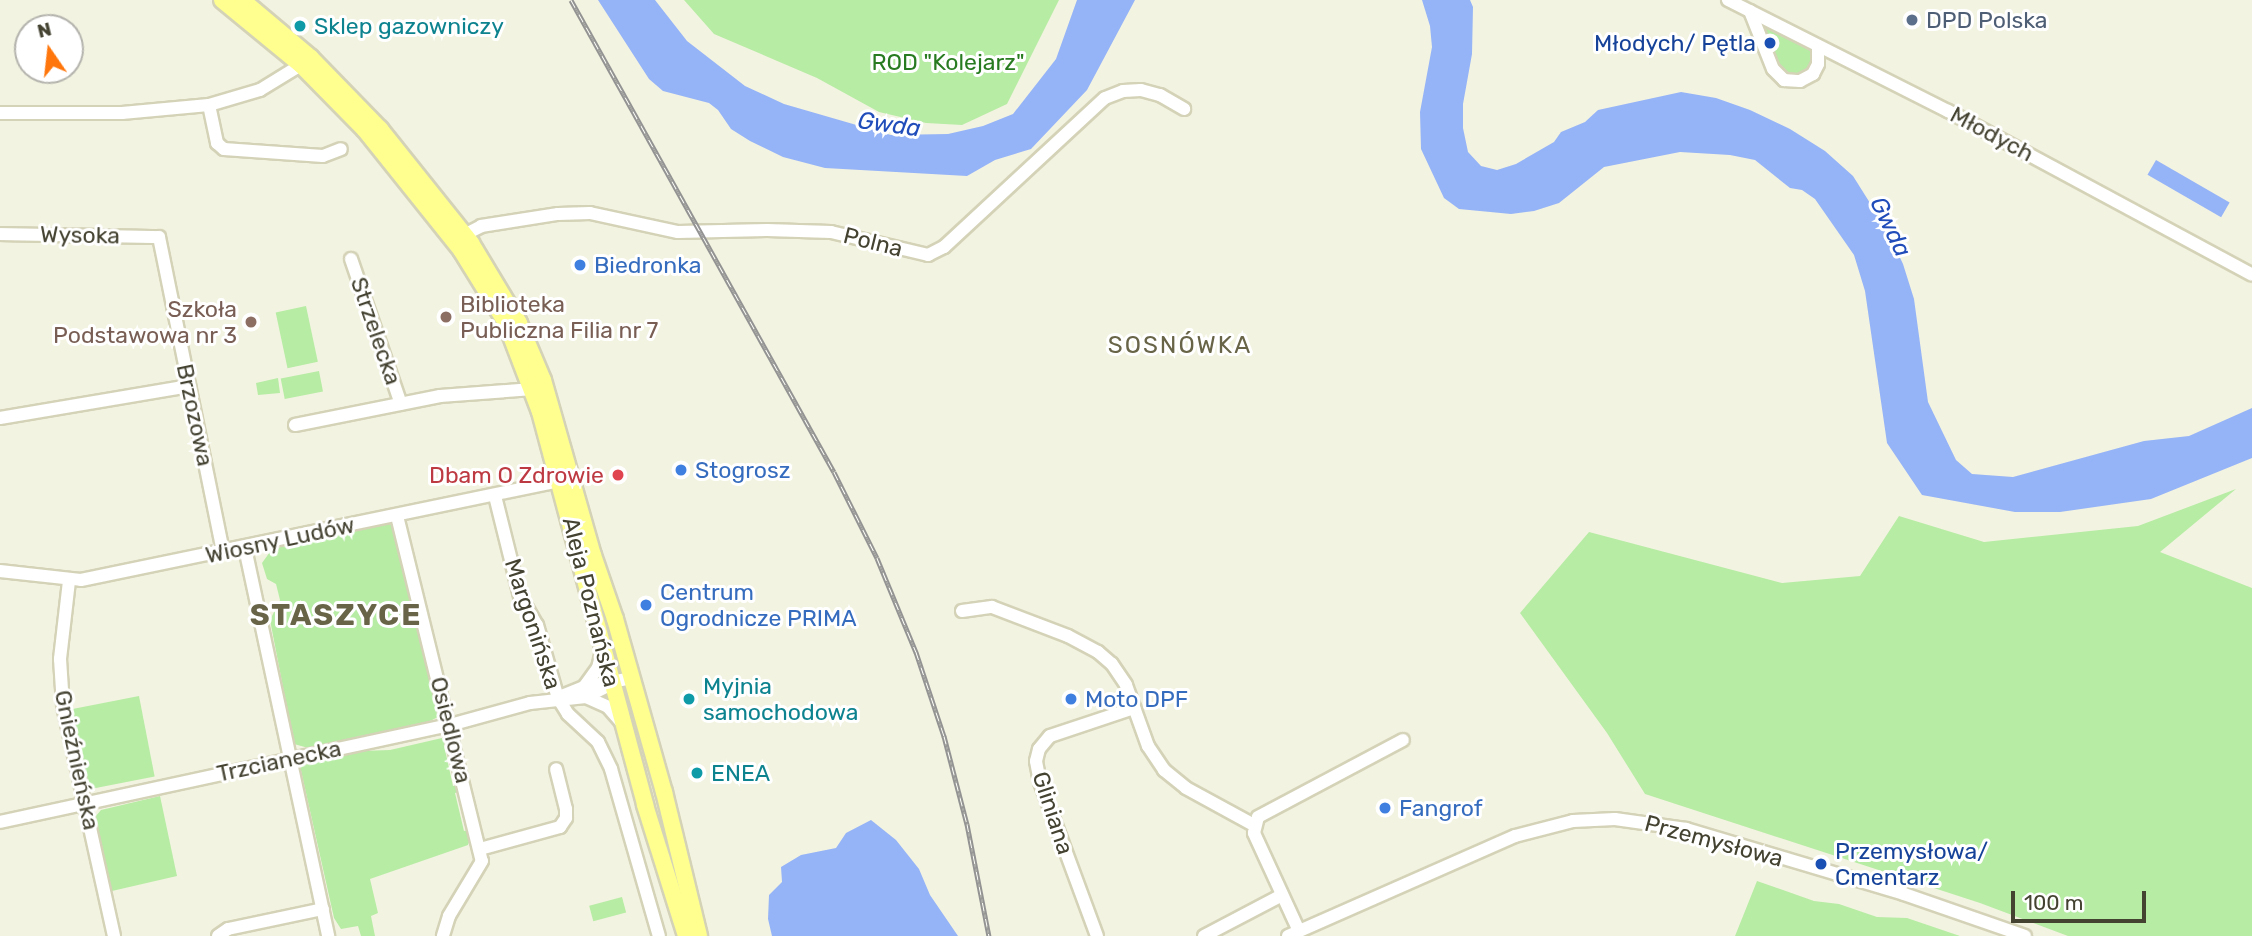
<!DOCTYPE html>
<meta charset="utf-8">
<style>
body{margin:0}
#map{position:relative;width:2252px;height:936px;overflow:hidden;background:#f3f3e1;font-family:Rubik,sans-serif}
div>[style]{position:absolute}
.green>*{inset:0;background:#b7eca5;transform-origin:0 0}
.water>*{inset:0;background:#95b3f7;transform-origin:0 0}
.roads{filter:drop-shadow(2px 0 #d4d2b7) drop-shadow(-2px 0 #d4d2b7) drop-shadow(0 2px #d4d2b7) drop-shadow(0 -2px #d4d2b7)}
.minor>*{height:12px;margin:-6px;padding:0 6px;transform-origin:6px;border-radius:6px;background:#fff}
.major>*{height:16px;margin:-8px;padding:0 8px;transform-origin:8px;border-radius:8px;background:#feff8e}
.rail>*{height:5px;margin-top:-2.5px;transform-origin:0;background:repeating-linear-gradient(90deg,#fff 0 8px,#939393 0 16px);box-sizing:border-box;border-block:2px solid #939393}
.dots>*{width:19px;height:19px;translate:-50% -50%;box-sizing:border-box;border:4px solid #fff;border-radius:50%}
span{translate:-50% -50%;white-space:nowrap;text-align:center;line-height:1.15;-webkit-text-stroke:6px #fff;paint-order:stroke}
.service-label{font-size:23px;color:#4e5e75}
.left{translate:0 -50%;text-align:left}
.culture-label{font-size:23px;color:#0d838f}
.transit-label{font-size:23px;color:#164399}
.right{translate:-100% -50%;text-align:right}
.park-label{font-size:23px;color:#287b20}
.street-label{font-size:23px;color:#444231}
.shop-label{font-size:23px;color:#366cbe}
.education-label{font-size:23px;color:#785e54}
.health-label{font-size:23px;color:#be3a42}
.water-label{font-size:24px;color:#214dba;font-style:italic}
.neighbourhood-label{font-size:24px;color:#686448;letter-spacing:2px}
.district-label{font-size:30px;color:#686448;font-weight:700;letter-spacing:2px}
.north{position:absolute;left:14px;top:14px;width:70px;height:70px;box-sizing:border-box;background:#fff;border:2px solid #b4b3ad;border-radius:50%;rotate:346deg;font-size:19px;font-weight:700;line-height:28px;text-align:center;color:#444231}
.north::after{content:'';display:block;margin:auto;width:24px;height:32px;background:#ff770c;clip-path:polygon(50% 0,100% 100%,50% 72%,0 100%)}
.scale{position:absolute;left:2011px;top:891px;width:135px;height:32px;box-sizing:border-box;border:4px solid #444231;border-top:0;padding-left:9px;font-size:21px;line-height:24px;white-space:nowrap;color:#444231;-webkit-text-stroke:5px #fff;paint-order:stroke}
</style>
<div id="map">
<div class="green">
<i style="clip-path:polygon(684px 0,1059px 0,1007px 104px,962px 125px,926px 123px,879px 112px,817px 78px,714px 34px)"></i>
<i style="clip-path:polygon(1765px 24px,1814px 52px,1814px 60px,1806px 74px,1792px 77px,1777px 70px,1773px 46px,1761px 27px)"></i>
<i style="left:306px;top:306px;width:57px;height:31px;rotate:78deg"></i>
<i style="left:319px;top:371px;width:21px;height:39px;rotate:79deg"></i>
<i style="clip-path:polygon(278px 378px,280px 393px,258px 395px,256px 383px)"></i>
<i style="clip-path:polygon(2236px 489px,2160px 552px,2252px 588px,2252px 936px,2068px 936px,1980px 903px,1645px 794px,1607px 733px,1520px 613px,1589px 532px,1782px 583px,1860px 576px,1899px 516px,1984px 542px,2138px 526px)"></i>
<i style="clip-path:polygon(388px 523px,395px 527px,440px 716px,426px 723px,312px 749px,294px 744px,270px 620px,280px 600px,276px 584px,267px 579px,262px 563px,272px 549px)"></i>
<i style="left:139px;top:696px;width:82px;height:69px;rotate:79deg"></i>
<i style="clip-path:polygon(442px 738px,447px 744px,444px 745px,453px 786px,458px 785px,459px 792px,455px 793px,464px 831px,469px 830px,471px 836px,468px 845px,370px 879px,378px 913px,371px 916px,375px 936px,361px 936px,358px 926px,341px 929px,334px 918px,300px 766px,360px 751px,390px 750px)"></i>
<i style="clip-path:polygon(160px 796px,177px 876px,112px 891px,95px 817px,101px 810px)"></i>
<i style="clip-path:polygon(1757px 881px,1814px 901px,1839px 904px,1877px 917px,1907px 918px,1960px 936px,1735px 936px)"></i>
<i style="left:622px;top:897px;width:16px;height:34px;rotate:75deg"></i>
</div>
<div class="water">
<i style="clip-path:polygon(598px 0,655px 0,687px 41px,745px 86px,784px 104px,891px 135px,948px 134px,983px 126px,1013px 114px,1056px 59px,1077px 0,1135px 0,1087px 90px,1031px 149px,995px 160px,967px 176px,825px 168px,783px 157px,750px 141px,731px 129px,718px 110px,709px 103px,663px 91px,649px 79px)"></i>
<i style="clip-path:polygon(1422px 0,1470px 0,1473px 7px,1472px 54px,1463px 104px,1463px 128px,1468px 152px,1481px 166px,1497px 170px,1516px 164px,1554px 142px,1561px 132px,1585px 122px,1598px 110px,1681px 92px,1716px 98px,1750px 110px,1790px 129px,1825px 151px,1853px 176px,1887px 230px,1903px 264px,1914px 299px,1928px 402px,1956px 460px,1972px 474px,2013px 477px,2144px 441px,2189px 436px,2252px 408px,2252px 458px,2151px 499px,2060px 512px,2015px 512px,1922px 495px,1887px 443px,1865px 291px,1854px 255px,1815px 199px,1802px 190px,1790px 188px,1755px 160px,1730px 155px,1680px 152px,1604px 167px,1559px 203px,1534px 211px,1511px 214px,1459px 209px,1444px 198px,1421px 149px,1420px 112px,1432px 47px,1430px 26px)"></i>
<i style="left:2156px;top:160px;width:85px;height:17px;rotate:30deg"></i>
<i style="clip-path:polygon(871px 820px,896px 840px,919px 869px,930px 895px,958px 936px,772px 936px,768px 919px,769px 895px,782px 882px,781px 867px,801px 855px,836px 848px,846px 833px)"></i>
</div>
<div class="roads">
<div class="minor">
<i style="left:1728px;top:0;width:246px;rotate:26.8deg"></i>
<i style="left:1948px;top:111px;width:345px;rotate:28.3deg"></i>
<i style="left:1750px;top:11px;width:62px;rotate:68.4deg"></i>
<i style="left:1773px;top:69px;width:16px;rotate:45deg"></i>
<i style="left:1784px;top:80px;width:16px;rotate:4deg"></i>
<i style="left:1800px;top:81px;width:15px;rotate:-28deg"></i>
<i style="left:1813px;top:74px;width:11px;rotate:-63deg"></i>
<i style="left:1818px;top:64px;width:18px;rotate:-90deg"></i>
<i style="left:209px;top:105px;width:39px;rotate:78deg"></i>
<i style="left:217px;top:143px;width:9px;rotate:41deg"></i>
<i style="left:224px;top:149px;width:99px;rotate:4deg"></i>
<i style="left:323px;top:156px;width:19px;rotate:-21deg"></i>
<i style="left:0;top:113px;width:122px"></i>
<i style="left:122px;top:113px;width:87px;rotate:-5.3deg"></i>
<i style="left:209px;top:105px;width:53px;rotate:-16.4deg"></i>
<i style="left:260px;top:90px;width:48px;rotate:-31.4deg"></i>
<i style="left:0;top:234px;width:159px;rotate:1.1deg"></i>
<i style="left:159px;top:237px;width:321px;rotate:78.5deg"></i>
<i style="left:456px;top:239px;width:28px;rotate:-27deg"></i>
<i style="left:481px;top:226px;width:78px;rotate:-8.9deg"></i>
<i style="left:558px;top:214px;width:32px;rotate:-2deg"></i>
<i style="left:590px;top:213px;width:90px;rotate:12.2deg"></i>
<i style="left:678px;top:232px;width:89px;rotate:-1.3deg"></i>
<i style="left:767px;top:230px;width:64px;rotate:1.8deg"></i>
<i style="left:831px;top:232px;width:100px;rotate:13.3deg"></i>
<i style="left:928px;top:255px;width:18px;rotate:-27deg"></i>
<i style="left:944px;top:247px;width:219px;rotate:-42.8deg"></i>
<i style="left:1105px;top:98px;width:19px;rotate:-21deg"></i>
<i style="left:1123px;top:91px;width:18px;rotate:-3deg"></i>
<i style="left:1141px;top:90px;width:20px;rotate:15deg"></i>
<i style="left:1160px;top:95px;width:28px;rotate:30deg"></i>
<i style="left:351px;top:259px;width:153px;rotate:71deg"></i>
<i style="left:0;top:418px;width:192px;rotate:-9.6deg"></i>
<i style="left:295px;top:425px;width:148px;rotate:-11.3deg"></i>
<i style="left:440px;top:396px;width:93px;rotate:-4.3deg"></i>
<i style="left:495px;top:496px;width:103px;rotate:76deg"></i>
<i style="left:520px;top:596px;width:34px;rotate:60deg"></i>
<i style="left:537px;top:625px;width:76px;rotate:74deg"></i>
<i style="left:558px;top:698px;width:19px;rotate:58deg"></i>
<i style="left:568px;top:714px;width:41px;rotate:43deg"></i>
<i style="left:598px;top:742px;width:30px;rotate:64deg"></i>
<i style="left:611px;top:769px;width:174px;rotate:74deg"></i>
<i style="left:397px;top:516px;width:355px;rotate:76.2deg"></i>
<i style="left:482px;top:861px;width:64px;rotate:121deg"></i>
<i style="left:449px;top:916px;width:21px;rotate:107deg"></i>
<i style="left:245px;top:548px;width:397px;rotate:77.9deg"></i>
<i style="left:0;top:571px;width:81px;rotate:6.3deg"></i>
<i style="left:81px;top:580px;width:488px;rotate:-11.7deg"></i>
<i style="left:69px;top:581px;width:79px;rotate:96.6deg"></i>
<i style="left:60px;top:659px;width:47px;rotate:86.3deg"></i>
<i style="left:63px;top:706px;width:236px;rotate:77.5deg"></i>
<i style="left:962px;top:611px;width:30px;rotate:-8deg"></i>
<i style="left:992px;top:607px;width:81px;rotate:20.9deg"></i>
<i style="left:1068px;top:636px;width:34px;rotate:28deg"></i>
<i style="left:1098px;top:652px;width:18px;rotate:41deg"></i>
<i style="left:1112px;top:664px;width:25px;rotate:56deg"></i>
<i style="left:1126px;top:685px;width:65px;rotate:70.2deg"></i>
<i style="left:1148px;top:746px;width:29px;rotate:56deg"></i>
<i style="left:1164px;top:770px;width:28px;rotate:39deg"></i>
<i style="left:1186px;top:788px;width:77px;rotate:28.6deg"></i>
<i style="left:584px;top:687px;width:24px;rotate:-54deg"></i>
<i style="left:598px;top:668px;width:18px;rotate:-77deg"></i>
<i style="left:564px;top:695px;width:22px;rotate:-22deg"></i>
<i style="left:584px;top:687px;width:49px;rotate:-10.6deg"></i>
<i style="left:586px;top:697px;width:24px;rotate:24deg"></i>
<i style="left:608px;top:707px;width:21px;rotate:49deg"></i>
<i style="left:0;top:822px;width:460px;rotate:-12.2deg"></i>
<i style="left:450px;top:725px;width:83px;rotate:-15.4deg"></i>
<i style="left:530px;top:703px;width:56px;rotate:-6.1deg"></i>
<i style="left:586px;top:697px;width:28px;rotate:-27deg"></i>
<i style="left:480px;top:849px;width:83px;rotate:-15.4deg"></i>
<i style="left:560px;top:827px;width:11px;rotate:-56deg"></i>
<i style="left:566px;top:818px;width:9px;rotate:-90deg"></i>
<i style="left:566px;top:809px;width:41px;rotate:-104deg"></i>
<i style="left:1299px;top:931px;width:108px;rotate:-114.7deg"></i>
<i style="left:1254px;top:833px;width:16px;rotate:-76deg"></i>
<i style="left:1258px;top:817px;width:164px;rotate:-28deg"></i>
<i style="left:218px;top:936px;width:12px;rotate:-35deg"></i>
<i style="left:228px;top:929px;width:97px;rotate:-11.9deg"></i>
<i style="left:1097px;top:936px;width:164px;rotate:-110.3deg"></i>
<i style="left:1040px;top:782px;width:21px;rotate:-101deg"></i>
<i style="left:1036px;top:761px;width:12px;rotate:-76deg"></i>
<i style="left:1039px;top:749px;width:17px;rotate:-50deg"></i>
<i style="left:1050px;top:736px;width:89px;rotate:-18.4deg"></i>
<i style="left:1204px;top:936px;width:88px;rotate:-27.7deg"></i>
<i style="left:1288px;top:936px;width:248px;rotate:-23.8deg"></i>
<i style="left:1515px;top:836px;width:60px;rotate:-14.5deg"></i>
<i style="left:1573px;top:821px;width:42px;rotate:-2.7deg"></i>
<i style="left:1615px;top:819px;width:72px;rotate:8deg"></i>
<i style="left:1686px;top:829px;width:227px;rotate:16.6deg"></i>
<i style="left:1904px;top:894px;width:128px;rotate:19.1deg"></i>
</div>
<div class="major">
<i style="left:222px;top:0;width:102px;rotate:39.4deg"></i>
<i style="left:301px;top:65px;width:91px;rotate:45.4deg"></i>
<i style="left:365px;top:130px;width:154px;rotate:51.3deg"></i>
<i style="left:461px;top:250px;width:86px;rotate:58.3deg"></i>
<i style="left:506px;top:323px;width:95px;rotate:69.1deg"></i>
<i style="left:540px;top:412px;width:407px;rotate:75deg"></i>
<i style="left:645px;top:805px;width:137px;rotate:72.6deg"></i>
<i style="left:242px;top:0;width:90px;rotate:40deg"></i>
<i style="left:311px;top:58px;width:99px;rotate:45.8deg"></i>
<i style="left:380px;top:129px;width:146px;rotate:51.4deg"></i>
<i style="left:471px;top:243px;width:93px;rotate:59deg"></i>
<i style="left:519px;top:323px;width:62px;rotate:67.2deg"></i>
<i style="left:543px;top:380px;width:182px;rotate:74.1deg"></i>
<i style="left:593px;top:555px;width:68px;rotate:71deg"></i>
<i style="left:615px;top:619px;width:180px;rotate:74.2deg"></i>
<i style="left:664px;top:792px;width:148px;rotate:76.3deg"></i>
</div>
</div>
<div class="rail">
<i style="left:571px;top:0;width:540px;rotate:60.87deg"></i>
<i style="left:834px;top:472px;width:96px;rotate:63.4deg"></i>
<i style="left:877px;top:558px;width:102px;rotate:67.5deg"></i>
<i style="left:916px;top:652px;width:89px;rotate:71.6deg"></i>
<i style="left:944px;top:736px;width:91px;rotate:75.4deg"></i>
<i style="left:967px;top:824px;width:114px;rotate:78.9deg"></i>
</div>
<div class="dots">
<i style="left:1912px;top:20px;background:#5c6f8a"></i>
<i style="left:300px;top:26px;background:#0f9aa8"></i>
<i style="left:1770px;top:43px;background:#1a4fb4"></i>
<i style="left:580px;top:265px;background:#3f7fe0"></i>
<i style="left:446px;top:317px;background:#8d6e63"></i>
<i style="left:251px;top:322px;background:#8d6e63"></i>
<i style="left:681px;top:470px;background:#3f7fe0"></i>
<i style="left:618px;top:475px;background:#e0444e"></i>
<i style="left:646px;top:605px;background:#3f7fe0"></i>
<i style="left:689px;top:699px;background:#0f9aa8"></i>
<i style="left:1071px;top:699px;background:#3f7fe0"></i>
<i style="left:697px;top:773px;background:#0f9aa8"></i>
<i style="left:1385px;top:808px;background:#3f7fe0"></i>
<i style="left:1821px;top:864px;background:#1a4fb4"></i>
</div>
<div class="service-label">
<span class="left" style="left:1926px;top:20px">DPD Polska</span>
</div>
<div class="culture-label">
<span class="left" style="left:314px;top:26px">Sklep gazowniczy</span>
<span class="left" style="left:703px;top:699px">Myjnia<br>samochodowa</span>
<span class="left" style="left:711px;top:773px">ENEA</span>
</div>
<div class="transit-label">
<span class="right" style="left:1756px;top:43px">Młodych/ Pętla</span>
<span class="left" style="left:1835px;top:864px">Przemysłowa/<br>Cmentarz</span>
</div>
<div class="park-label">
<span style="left:948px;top:62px">ROD "Kolejarz"</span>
</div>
<div class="street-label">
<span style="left:1992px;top:134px;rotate:28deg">Młodych</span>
<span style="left:80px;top:235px;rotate:1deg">Wysoka</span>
<span style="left:873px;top:242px;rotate:14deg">Polna</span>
<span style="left:376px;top:331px;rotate:71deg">Strzelecka</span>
<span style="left:195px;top:415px;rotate:78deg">Brzozowa</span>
<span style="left:280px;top:540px;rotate:-12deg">Wiosny Ludów</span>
<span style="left:591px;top:602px;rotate:76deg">Aleja Poznańska</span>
<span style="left:533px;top:624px;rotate:72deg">Margonińska</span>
<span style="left:451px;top:730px;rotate:76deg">Osiedlowa</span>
<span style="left:77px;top:760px;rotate:78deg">Gnieźnieńska</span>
<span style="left:279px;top:761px;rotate:-12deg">Trzcianecka</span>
<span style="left:1053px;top:813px;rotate:72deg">Gliniana</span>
<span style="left:1714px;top:841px;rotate:15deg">Przemysłowa</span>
</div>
<div class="shop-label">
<span class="left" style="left:594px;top:265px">Biedronka</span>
<span class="left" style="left:695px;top:470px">Stogrosz</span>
<span class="left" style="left:660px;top:605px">Centrum<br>Ogrodnicze PRIMA</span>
<span class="left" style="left:1085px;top:699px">Moto DPF</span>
<span class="left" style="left:1399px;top:808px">Fangrof</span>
</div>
<div class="education-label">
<span class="left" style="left:460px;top:317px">Biblioteka<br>Publiczna Filia nr 7</span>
<span class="right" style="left:237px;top:322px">Szkoła<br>Podstawowa nr 3</span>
</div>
<div class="health-label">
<span class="right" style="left:604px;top:475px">Dbam O Zdrowie</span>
</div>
<div class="water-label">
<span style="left:889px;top:125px;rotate:8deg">Gwda</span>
<span style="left:1890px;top:227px;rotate:64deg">Gwda</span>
</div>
<div class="neighbourhood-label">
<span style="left:1180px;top:346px">SOSNÓWKA</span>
</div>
<div class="district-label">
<span style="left:336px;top:615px">STASZYCE</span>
</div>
<div class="north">N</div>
<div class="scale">100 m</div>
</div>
